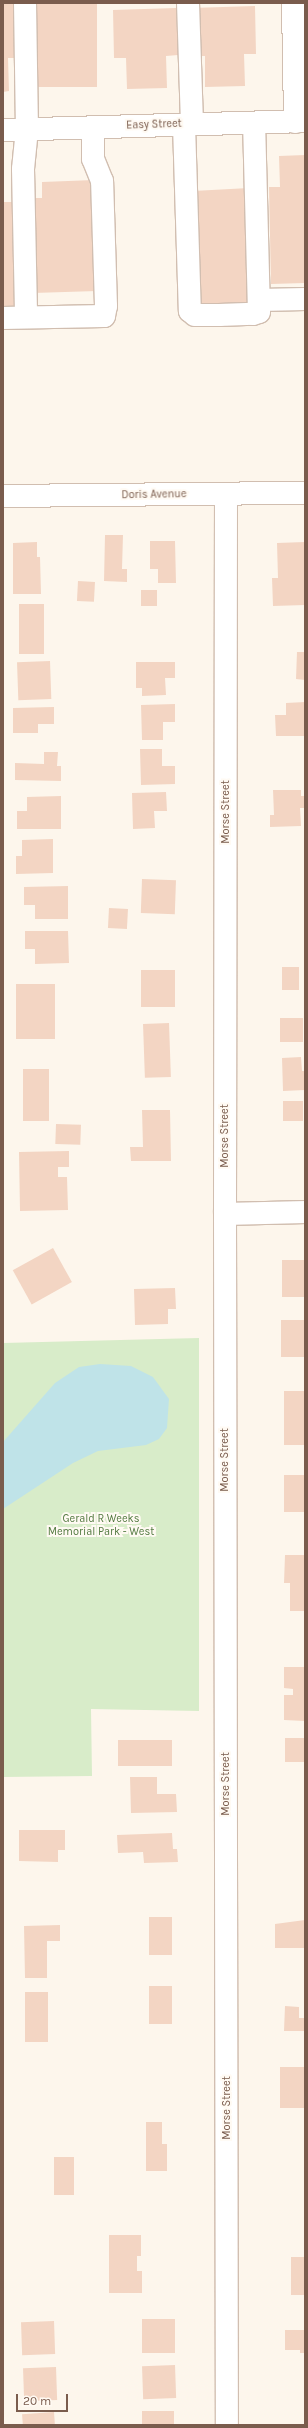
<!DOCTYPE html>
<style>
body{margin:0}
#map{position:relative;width:308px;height:2428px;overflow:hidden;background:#fdf6ec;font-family:Karla,sans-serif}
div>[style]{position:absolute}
.green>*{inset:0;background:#d8ecc9}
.water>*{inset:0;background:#bfe3e8}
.building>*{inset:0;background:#f3d5c3;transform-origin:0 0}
.roads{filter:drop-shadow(1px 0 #d1beb0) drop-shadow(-1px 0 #d1beb0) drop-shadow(0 1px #d1beb0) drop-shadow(0 -1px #d1beb0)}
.minor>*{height:22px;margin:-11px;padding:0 11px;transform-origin:11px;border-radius:11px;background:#fff}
span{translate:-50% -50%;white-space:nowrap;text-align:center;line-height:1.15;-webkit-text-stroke:4px #fffaf3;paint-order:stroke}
.street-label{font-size:11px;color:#7a5c4d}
.park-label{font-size:11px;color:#537a41}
.frame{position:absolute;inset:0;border:4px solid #7a5c4d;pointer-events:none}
.scale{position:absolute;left:16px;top:2394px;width:52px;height:18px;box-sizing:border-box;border:2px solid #7a5c4d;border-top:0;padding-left:5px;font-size:12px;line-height:14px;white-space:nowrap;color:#7a5c4d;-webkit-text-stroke:3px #fffaf3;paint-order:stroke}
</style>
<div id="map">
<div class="green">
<i style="clip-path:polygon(199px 1338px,199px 1711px,91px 1709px,92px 1776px,3px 1777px,3px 1343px)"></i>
</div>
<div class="water">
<i style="clip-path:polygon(100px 1364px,131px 1366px,153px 1377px,169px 1399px,167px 1428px,159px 1439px,146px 1445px,98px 1451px,73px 1463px,3px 1509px,3px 1442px,55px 1383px,79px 1367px)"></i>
</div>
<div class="building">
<i style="clip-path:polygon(3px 3px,18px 3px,19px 58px,8px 58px,9px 91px,3px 92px)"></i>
<i style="left:34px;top:3px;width:63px;height:84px"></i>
<i style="clip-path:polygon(255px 6px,256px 54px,244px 54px,245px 86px,205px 87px,205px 56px,193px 56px,191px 8px)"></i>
<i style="clip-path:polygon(176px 8px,178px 55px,166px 56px,167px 88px,127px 89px,126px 58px,114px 58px,113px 10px)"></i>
<i style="clip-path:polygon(305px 155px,305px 283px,271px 284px,269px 187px,280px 187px,279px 156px)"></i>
<i style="clip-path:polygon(94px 180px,97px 291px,33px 293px,32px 198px,42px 198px,42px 182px)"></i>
<i style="left:249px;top:188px;width:118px;height:56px;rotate:87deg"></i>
<i style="clip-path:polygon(3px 202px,16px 202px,19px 306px,3px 307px)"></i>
<i style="clip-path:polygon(105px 535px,123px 535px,122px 569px,127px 569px,127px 582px,104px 581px)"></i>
<i style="clip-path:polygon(150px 541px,175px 541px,176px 583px,158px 583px,158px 569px,150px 569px)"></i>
<i style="clip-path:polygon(37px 542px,37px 557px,40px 557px,41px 594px,13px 594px,13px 543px)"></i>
<i style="clip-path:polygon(305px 542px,305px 605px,273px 606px,272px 578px,278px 578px,277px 543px)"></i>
<i style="left:78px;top:581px;width:17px;height:20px;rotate:3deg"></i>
<i style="left:141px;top:590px;width:16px;height:16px"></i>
<i style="left:19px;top:604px;width:25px;height:50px"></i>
<i style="clip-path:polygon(297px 652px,305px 652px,305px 680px,296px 679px)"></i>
<i style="left:50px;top:661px;width:38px;height:33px;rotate:88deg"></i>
<i style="clip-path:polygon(136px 662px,175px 662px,175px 678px,165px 678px,166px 695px,142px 696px,142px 688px,136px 688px)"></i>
<i style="clip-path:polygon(305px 702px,305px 736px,276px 736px,275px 715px,286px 715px,286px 703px)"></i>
<i style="clip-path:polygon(175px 704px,175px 722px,163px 722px,163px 740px,142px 740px,141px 705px)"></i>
<i style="clip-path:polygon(54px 707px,54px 724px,38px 724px,38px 733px,13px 733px,13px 708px)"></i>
<i style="clip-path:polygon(140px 749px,162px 749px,162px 766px,175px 766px,175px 784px,141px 785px)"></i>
<i style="clip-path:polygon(44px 752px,58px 752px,57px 766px,61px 766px,61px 781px,15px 780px,15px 763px,44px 764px)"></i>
<i style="clip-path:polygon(273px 790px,301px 790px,301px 796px,305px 796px,305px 808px,300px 808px,301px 826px,270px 827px,270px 815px,274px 815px)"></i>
<i style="clip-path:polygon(166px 792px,167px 811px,154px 811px,155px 828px,133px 829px,132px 793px)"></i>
<i style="clip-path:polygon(61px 796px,61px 829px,17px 829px,17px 811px,27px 811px,27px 797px)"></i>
<i style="clip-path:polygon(53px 839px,53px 873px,16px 874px,16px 856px,22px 856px,22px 840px)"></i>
<i style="left:142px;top:879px;width:34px;height:34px;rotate:2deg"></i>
<i style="clip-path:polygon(68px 886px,68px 919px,35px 919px,35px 905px,24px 905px,24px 887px)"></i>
<i style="left:109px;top:908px;width:19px;height:20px;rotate:3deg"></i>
<i style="clip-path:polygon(25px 931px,68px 931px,69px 963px,35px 964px,35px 949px,25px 949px)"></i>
<i style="left:282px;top:967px;width:17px;height:23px"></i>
<i style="left:141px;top:970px;width:34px;height:37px"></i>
<i style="left:16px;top:984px;width:39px;height:55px"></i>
<i style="left:280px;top:1018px;width:23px;height:24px"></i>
<i style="left:169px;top:1023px;width:54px;height:26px;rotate:88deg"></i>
<i style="clip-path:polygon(301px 1057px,302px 1071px,305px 1071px,305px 1090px,283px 1091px,282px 1058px)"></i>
<i style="left:23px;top:1069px;width:26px;height:52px"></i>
<i style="left:283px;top:1101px;width:20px;height:20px"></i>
<i style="clip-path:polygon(142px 1110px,170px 1110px,171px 1161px,131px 1161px,130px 1147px,143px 1147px)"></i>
<i style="left:56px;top:1124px;width:25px;height:20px;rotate:2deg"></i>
<i style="clip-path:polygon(69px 1151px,69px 1167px,58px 1167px,58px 1177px,67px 1177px,68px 1210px,20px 1211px,19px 1152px)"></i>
<i style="left:53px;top:1248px;width:39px;height:46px;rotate:61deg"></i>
<i style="left:282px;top:1260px;width:23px;height:37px"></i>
<i style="clip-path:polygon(175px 1288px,176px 1309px,168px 1309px,168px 1324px,135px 1325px,134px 1289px)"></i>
<i style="left:305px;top:1320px;width:37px;height:24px;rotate:90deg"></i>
<i style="left:284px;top:1391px;width:21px;height:54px"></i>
<i style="left:284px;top:1475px;width:21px;height:37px"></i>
<i style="clip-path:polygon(285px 1555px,305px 1555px,305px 1611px,290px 1611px,290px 1583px,284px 1583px)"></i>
<i style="clip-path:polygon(284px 1667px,305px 1667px,305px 1721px,284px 1720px,284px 1695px,293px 1695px,293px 1689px,284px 1688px)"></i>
<i style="left:285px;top:1738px;width:20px;height:24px"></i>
<i style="left:172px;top:1740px;width:26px;height:54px;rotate:90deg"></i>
<i style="clip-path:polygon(130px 1777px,157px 1777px,157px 1794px,176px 1794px,177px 1812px,131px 1813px)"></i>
<i style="clip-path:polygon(19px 1830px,65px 1830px,65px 1850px,58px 1850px,58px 1862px,19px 1861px)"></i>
<i style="clip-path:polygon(172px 1833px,173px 1849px,177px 1849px,178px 1862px,144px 1863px,143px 1852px,118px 1853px,117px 1835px)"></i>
<i style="left:149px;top:1917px;width:23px;height:38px"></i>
<i style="clip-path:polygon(305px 1920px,305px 1948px,275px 1948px,275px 1924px)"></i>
<i style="clip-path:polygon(60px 1925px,60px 1941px,47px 1941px,47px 1978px,25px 1978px,24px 1926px)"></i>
<i style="left:149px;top:1986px;width:23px;height:38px"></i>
<i style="left:25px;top:1992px;width:23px;height:50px"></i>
<i style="clip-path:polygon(285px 2006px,299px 2007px,299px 2018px,305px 2018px,305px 2031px,284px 2031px)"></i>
<i style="left:280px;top:2067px;width:25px;height:41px"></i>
<i style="clip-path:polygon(146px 2122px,162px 2122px,162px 2144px,167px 2144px,167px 2171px,146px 2171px)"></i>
<i style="left:54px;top:2157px;width:20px;height:38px"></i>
<i style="clip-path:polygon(109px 2235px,141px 2235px,141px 2256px,137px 2256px,137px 2271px,142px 2271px,142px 2293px,109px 2293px)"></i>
<i style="left:305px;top:2257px;width:38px;height:14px;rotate:90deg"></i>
<i style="left:142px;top:2319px;width:33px;height:34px"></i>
<i style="left:54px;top:2321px;width:33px;height:33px;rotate:88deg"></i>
<i style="clip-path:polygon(285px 2330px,305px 2330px,305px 2353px,300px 2353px,300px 2350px,285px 2350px)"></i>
<i style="left:175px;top:2365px;width:33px;height:33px;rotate:88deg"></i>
<i style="left:56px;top:2367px;width:33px;height:33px;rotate:88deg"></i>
<i style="left:142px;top:2411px;width:32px;height:14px"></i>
<i style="left:54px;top:2412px;width:13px;height:32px;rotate:86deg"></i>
</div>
<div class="roads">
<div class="minor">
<i style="left:25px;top:3px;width:126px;rotate:89.1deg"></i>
<i style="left:27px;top:129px;width:40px;rotate:95.7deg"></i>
<i style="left:23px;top:169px;width:148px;rotate:88.8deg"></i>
<i style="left:188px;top:3px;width:121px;rotate:88.1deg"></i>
<i style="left:293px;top:3px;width:119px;rotate:89deg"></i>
<i style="left:184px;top:125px;width:186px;rotate:88.2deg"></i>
<i style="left:190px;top:311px;width:6px;rotate:39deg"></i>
<i style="left:195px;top:315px;width:24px"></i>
<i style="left:219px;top:315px;width:34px;rotate:-2deg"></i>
<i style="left:253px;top:314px;width:6px;rotate:-18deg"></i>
<i style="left:259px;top:312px;width:189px;rotate:-91.5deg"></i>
<i style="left:3px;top:130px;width:302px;rotate:-1.7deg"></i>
<i style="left:260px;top:300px;width:45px;rotate:-1.3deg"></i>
<i style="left:3px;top:318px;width:101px;rotate:-1.1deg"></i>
<i style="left:104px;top:316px;width:10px;rotate:-79deg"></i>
<i style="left:106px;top:306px;width:125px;rotate:-91.8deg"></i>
<i style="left:102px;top:181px;width:24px;rotate:-112deg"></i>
<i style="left:93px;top:159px;width:32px;rotate:-90deg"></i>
<i style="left:226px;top:494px;width:720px;rotate:90.08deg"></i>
<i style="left:225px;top:1214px;width:1211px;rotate:89.91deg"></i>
<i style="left:3px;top:496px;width:302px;rotate:-0.6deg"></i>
<i style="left:225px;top:1214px;width:80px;rotate:-1.4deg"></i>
</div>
</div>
<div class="street-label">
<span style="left:154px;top:125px;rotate:-2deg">Easy Street</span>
<span style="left:154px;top:495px;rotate:-1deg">Doris Avenue</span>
<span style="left:226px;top:812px;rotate:-90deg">Morse Street</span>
<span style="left:225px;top:1136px;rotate:-90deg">Morse Street</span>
<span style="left:225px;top:1460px;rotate:-90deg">Morse Street</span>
<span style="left:226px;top:1784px;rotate:-90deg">Morse Street</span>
<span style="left:227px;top:2108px;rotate:-90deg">Morse Street</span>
</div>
<div class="park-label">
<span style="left:101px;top:1526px">Gerald R Weeks<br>Memorial Park - West</span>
</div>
<div class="frame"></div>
<div class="scale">20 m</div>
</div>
